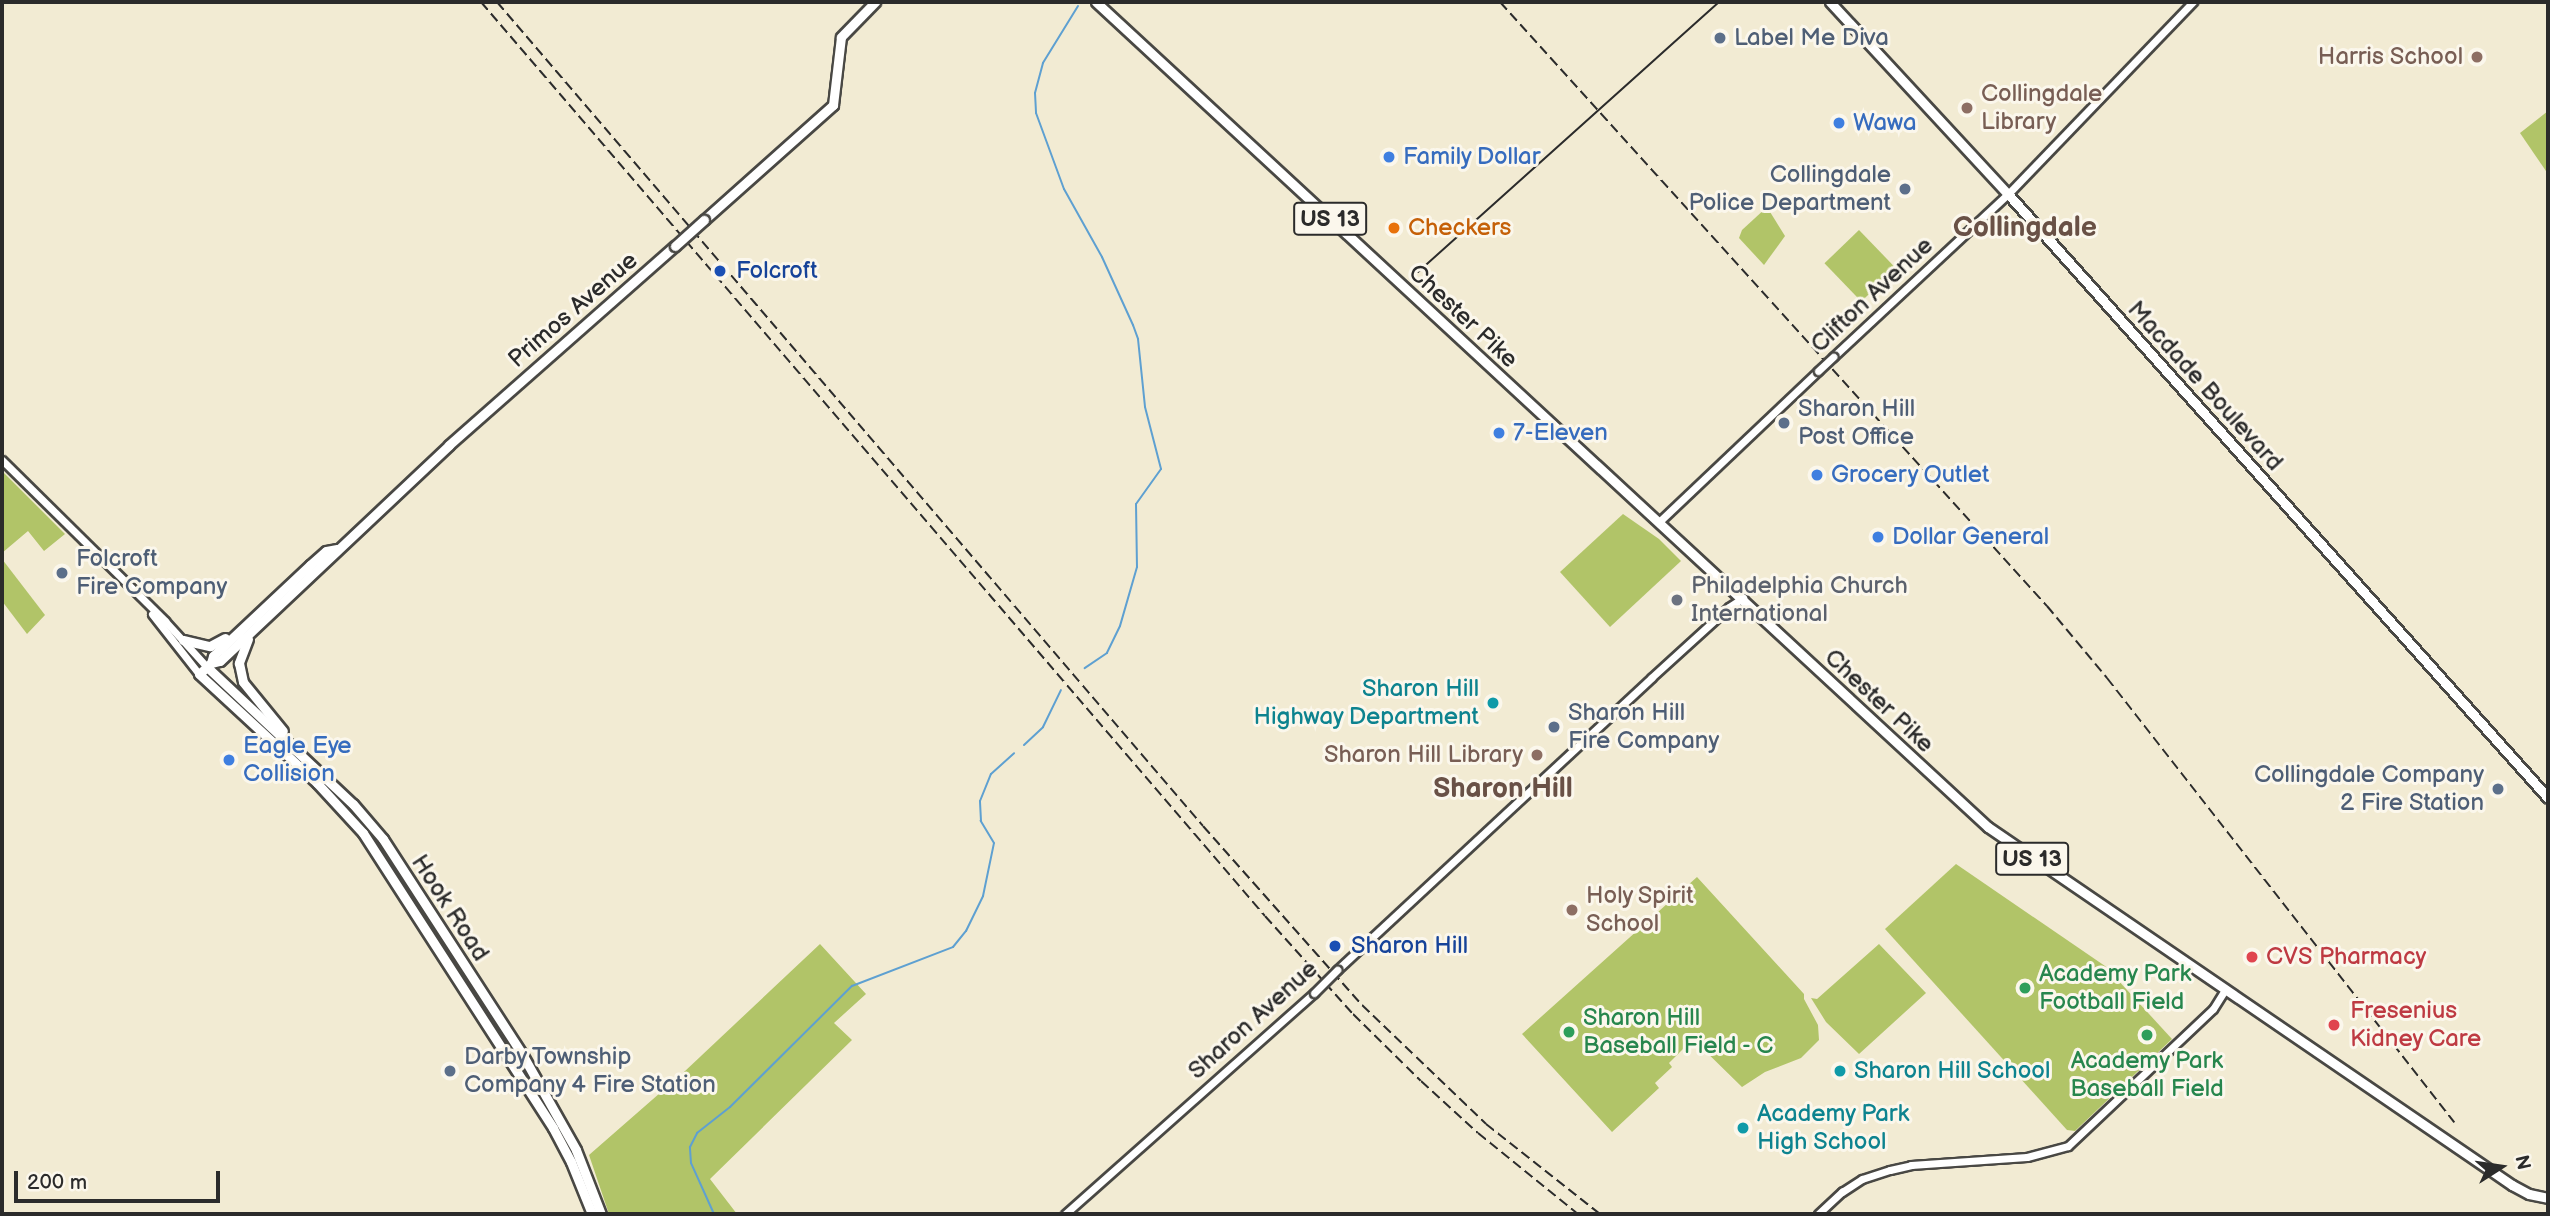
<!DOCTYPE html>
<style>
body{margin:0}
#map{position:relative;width:2550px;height:1216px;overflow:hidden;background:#f2ebd3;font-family:"Balsamiq Sans",sans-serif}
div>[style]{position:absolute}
.green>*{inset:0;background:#b1c468;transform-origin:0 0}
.stream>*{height:2px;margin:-1px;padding:0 1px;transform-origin:1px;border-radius:1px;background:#5ea0d1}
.roads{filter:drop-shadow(2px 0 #494844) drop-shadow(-2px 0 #494844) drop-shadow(0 2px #494844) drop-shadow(0 -2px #494844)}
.minor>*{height:7px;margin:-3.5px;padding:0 3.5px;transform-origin:3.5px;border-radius:3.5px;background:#fff}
.major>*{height:9px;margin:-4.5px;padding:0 4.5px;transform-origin:4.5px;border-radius:4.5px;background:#fff}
.tram>*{height:2px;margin:-1px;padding:0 1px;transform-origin:1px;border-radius:1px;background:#2b2b2b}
.rail>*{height:2px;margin-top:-1px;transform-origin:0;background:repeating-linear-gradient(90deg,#2b2b2b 0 10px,transparent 0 15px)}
.bridges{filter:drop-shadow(2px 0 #494844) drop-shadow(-2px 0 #494844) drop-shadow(0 2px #494844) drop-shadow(0 -2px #494844)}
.minor-bridge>*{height:7px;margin:-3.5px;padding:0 3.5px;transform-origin:3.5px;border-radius:3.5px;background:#fff}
.major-bridge>*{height:9px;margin:-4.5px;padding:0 4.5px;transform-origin:4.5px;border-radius:4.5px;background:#fff}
.dots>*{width:19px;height:19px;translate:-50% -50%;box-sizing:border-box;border:4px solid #fbf7ec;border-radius:50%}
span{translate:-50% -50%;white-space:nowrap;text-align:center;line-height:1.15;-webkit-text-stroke:6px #fbf7ec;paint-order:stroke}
.shield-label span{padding:2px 5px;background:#fbf7ec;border:2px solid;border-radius:5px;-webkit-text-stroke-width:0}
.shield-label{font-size:23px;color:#2b2b2b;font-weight:700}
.service-label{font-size:24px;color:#4e5e75}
.left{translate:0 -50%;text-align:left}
.right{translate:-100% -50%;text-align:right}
.education-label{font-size:24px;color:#785e54}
.shop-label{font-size:24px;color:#366cbe}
.food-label{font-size:24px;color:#c56008}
.transit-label{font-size:24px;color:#164399}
.street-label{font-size:24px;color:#2b2b2b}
.worship-label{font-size:24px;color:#5b616d}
.culture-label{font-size:24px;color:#0d838f}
.health-label{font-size:24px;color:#be3a42}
.leisure-label{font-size:24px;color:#27864d}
.quarter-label{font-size:28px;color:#695146;font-weight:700}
.frame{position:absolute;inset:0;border:4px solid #2b2b2b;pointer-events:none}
.north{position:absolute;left:2466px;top:1132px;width:70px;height:70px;-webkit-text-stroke:5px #fbf7ec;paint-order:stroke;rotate:78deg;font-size:19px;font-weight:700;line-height:28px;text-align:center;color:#2b2b2b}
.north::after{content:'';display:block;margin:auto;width:24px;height:32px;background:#2b2b2b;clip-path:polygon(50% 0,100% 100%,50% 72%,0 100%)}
.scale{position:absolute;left:14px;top:1171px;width:206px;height:32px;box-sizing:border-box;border:4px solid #2b2b2b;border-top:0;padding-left:9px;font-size:21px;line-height:24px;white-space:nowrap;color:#2b2b2b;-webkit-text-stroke:5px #fbf7ec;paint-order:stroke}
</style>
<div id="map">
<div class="green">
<i style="clip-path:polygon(2548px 111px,2548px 174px,2520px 133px)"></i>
<i style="clip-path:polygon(1767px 207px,1785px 236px,1764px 265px,1739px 238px,1742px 230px)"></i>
<i style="left:1859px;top:230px;width:53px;height:48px;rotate:46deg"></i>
<i style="clip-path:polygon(2px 471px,65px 534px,44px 551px,28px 531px,2px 553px)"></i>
<i style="clip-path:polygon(1623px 514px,1659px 539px,1681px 561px,1610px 627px,1560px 572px)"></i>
<i style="clip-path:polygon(2px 559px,45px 615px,27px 634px,2px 601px)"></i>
<i style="clip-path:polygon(1956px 864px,2105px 966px,2172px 1039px,2075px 1131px,2067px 1130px,1885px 929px)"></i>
<i style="clip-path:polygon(1697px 877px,1804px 994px,1804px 999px,1818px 1025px,1819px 1040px,1801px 1058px,1765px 1072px,1742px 1087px,1693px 1039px,1669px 1063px,1672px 1067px,1655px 1083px,1659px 1088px,1612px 1132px,1522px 1034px)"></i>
<i style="clip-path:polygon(820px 944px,866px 994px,834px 1023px,852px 1040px,710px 1179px,737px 1214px,609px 1214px,589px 1155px,684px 1072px)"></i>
<i style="clip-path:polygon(1879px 944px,1926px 993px,1859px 1054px,1826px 1022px,1811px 998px,1817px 999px)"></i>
</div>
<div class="stream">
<i style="left:1078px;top:6px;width:67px;rotate:121.6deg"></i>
<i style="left:1043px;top:63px;width:31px;rotate:105deg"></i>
<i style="left:1035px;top:93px;width:20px;rotate:87deg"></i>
<i style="left:1036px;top:113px;width:81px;rotate:69.8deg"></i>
<i style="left:1064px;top:189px;width:78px;rotate:60.8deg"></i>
<i style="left:1102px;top:257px;width:75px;rotate:65.5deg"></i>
<i style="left:1133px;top:325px;width:15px;rotate:70deg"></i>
<i style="left:1138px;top:339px;width:68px;rotate:84.1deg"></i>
<i style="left:1145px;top:407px;width:64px;rotate:75.5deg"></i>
<i style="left:1161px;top:469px;width:43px;rotate:125.5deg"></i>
<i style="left:1136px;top:504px;width:63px;rotate:89.1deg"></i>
<i style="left:1137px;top:567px;width:61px;rotate:106.1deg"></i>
<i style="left:1120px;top:626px;width:30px;rotate:116deg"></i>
<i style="left:1107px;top:653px;width:27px;rotate:146deg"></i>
<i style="left:1024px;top:745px;width:26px;rotate:-43deg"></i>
<i style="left:1043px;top:727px;width:41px;rotate:-64.1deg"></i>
<i style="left:714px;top:1214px;width:56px;rotate:-114.3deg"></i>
<i style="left:691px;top:1163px;width:16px;rotate:-94deg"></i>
<i style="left:690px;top:1147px;width:16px;rotate:-63deg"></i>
<i style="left:697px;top:1133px;width:42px;rotate:-38.2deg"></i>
<i style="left:730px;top:1107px;width:172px;rotate:-44.8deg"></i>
<i style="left:852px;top:986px;width:108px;rotate:-21.1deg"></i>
<i style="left:953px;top:947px;width:21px;rotate:-51deg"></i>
<i style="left:966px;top:931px;width:39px;rotate:-64deg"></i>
<i style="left:983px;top:896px;width:54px;rotate:-78.3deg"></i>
<i style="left:994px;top:843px;width:26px;rotate:-121deg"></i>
<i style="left:981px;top:821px;width:20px;rotate:-93deg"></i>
<i style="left:980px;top:801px;width:29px;rotate:-68deg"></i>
<i style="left:991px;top:774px;width:31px;rotate:-42deg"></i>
</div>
<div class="roads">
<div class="minor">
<i style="left:1833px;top:357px;width:239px;rotate:-43deg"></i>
<i style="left:2008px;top:194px;width:267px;rotate:-46.1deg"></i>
<i style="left:2px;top:460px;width:229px;rotate:44.6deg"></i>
<i style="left:165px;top:621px;width:62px;rotate:47.6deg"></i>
<i style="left:1660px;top:521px;width:218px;rotate:-43.5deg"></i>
<i style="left:152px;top:614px;width:76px;rotate:51.9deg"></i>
<i style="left:1337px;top:970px;width:429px;rotate:-42.9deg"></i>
<i style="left:1651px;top:678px;width:105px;rotate:-42.3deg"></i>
<i style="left:1729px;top:607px;width:17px;rotate:-33deg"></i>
<i style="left:1065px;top:1214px;width:333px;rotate:-41.6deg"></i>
<i style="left:1818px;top:1214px;width:33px;rotate:-43deg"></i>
<i style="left:1842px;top:1192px;width:24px;rotate:-33deg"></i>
<i style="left:1862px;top:1179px;width:29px;rotate:-18deg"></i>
<i style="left:1890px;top:1170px;width:22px;rotate:-13deg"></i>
<i style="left:1911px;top:1165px;width:116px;rotate:-3.9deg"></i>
<i style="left:2027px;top:1157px;width:42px;rotate:-15deg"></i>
<i style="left:2068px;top:1146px;width:199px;rotate:-43.4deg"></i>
<i style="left:2213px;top:1009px;width:22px;rotate:-58deg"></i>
</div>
<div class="major">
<i style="left:1096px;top:2px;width:1215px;rotate:42.77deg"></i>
<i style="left:1988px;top:827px;width:635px;rotate:34.34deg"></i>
<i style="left:2512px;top:1185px;width:19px;rotate:28deg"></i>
<i style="left:2529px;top:1194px;width:19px;rotate:12deg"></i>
<i style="left:1830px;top:2px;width:262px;rotate:47.2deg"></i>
<i style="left:2008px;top:194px;width:810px;rotate:48.2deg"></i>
<i style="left:704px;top:220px;width:173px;rotate:-41.7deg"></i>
<i style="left:833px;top:105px;width:68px;rotate:-83.3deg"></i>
<i style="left:841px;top:37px;width:49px;rotate:-45.8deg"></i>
<i style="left:337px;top:549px;width:11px;rotate:170deg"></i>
<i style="left:326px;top:551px;width:21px;rotate:139deg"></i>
<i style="left:310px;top:565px;width:133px;rotate:136.8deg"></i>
<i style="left:213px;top:656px;width:7px;rotate:106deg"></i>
<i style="left:211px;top:663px;width:16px;rotate:137deg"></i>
<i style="left:199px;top:674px;width:161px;rotate:42.7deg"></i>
<i style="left:317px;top:783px;width:68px;rotate:47.4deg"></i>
<i style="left:363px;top:833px;width:351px;rotate:57.2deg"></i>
<i style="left:553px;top:1128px;width:38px;rotate:62deg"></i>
<i style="left:571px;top:1162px;width:56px;rotate:68deg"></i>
<i style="left:248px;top:639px;width:26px;rotate:111deg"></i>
<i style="left:239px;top:663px;width:19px;rotate:78deg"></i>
<i style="left:243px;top:682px;width:63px;rotate:50.8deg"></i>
<i style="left:183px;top:640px;width:28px;rotate:13deg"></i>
<i style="left:210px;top:646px;width:17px;rotate:-28deg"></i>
<i style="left:211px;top:663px;width:9px;rotate:-13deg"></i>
<i style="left:220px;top:661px;width:315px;rotate:-43.3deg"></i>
<i style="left:449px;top:445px;width:301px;rotate:-41.4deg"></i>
<i style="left:207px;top:667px;width:200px;rotate:43.2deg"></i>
<i style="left:353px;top:804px;width:46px;rotate:49.4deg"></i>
<i style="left:383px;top:839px;width:256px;rotate:57.1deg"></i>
<i style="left:522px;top:1054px;width:110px;rotate:60.6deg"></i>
<i style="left:576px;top:1150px;width:69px;rotate:68.7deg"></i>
</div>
</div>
<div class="tram">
<i style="left:1418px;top:272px;width:404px;rotate:-41.9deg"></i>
</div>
<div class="rail">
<i style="left:481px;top:2px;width:1204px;rotate:49.38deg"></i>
<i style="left:1265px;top:916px;width:132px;rotate:48.1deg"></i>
<i style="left:1353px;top:1014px;width:95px;rotate:44.6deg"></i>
<i style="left:1421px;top:1081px;width:77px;rotate:42.4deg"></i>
<i style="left:1478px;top:1133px;width:129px;rotate:39deg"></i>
<i style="left:497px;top:2px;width:1085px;rotate:49.41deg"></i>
<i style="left:1203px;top:826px;width:239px;rotate:48.4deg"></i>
<i style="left:1362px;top:1005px;width:172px;rotate:43.8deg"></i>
<i style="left:1486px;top:1124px;width:145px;rotate:38.3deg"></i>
<i style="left:1500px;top:2px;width:815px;rotate:47.84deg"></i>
<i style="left:2047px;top:606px;width:94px;rotate:50.2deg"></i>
<i style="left:2107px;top:678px;width:564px;rotate:51.99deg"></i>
</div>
<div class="bridges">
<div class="minor-bridge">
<i style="left:1818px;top:371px;width:21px;rotate:-43deg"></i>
<i style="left:1314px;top:993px;width:33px;rotate:-45deg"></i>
</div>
<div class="major-bridge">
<i style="left:675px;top:246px;width:39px;rotate:-42deg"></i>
</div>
</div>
<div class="dots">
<i style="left:1720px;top:38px;background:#5c6f8a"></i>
<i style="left:2477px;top:57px;background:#8d6e63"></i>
<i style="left:1967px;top:108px;background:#8d6e63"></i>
<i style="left:1839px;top:123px;background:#3f7fe0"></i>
<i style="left:1389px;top:157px;background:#3f7fe0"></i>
<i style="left:1905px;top:189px;background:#5c6f8a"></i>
<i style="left:1394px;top:228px;background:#e8710a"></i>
<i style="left:720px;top:271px;background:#1a4fb4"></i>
<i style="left:1784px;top:423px;background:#5c6f8a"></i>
<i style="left:1499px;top:433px;background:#3f7fe0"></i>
<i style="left:1817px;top:475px;background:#3f7fe0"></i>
<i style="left:1878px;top:537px;background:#3f7fe0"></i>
<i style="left:62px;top:573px;background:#5c6f8a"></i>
<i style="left:1677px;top:600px;background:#6b7280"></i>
<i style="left:1493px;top:703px;background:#0f9aa8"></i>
<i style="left:1554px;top:727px;background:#5c6f8a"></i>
<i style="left:1537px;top:755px;background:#8d6e63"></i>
<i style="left:229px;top:760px;background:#3f7fe0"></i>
<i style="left:2498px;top:789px;background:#5c6f8a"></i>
<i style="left:1572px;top:910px;background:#8d6e63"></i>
<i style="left:1335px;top:946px;background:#1a4fb4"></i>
<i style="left:2252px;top:957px;background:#e0444e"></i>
<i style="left:2025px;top:988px;background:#2e9e5b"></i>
<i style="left:2334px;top:1025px;background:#e0444e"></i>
<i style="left:1569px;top:1032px;background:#2e9e5b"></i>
<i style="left:2147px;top:1035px;background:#2e9e5b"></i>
<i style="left:450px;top:1071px;background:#5c6f8a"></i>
<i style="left:1840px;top:1071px;background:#0f9aa8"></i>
<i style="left:1743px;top:1128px;background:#0f9aa8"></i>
</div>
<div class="shield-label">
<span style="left:1330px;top:219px">US 13</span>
<span style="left:2032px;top:859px">US 13</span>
</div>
<div class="service-label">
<span class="left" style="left:1734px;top:38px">Label Me Diva</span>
<span class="right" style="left:1891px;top:189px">Collingdale<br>Police Department</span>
<span class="left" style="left:1798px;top:423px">Sharon Hill<br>Post Office</span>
<span class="left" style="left:76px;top:573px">Folcroft<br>Fire Company</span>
<span class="left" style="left:1568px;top:727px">Sharon Hill<br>Fire Company</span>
<span class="right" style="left:2484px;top:789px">Collingdale Company<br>2 Fire Station</span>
<span class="left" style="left:464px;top:1071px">Darby Township<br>Company 4 Fire Station</span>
</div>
<div class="education-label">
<span class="right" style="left:2463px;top:57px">Harris School</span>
<span class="left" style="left:1981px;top:108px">Collingdale<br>Library</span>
<span class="right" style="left:1523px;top:755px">Sharon Hill Library</span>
<span class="left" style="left:1586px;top:910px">Holy Spirit<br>School</span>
</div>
<div class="shop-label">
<span class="left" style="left:1853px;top:123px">Wawa</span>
<span class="left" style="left:1403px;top:157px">Family Dollar</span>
<span class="left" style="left:1513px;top:433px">7-Eleven</span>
<span class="left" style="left:1831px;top:475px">Grocery Outlet</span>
<span class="left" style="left:1892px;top:537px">Dollar General</span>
<span class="left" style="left:243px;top:760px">Eagle Eye<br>Collision</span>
</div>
<div class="food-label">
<span class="left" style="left:1408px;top:228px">Checkers</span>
</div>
<div class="transit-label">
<span class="left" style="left:736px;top:271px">Folcroft</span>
<span class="left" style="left:1351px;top:946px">Sharon Hill</span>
</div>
<div class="street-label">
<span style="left:1872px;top:295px;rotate:-43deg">Clifton Avenue</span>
<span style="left:573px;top:310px;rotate:-41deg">Primos Avenue</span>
<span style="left:1463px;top:316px;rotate:43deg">Chester Pike</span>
<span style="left:2205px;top:386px;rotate:48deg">Macdade Boulevard</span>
<span style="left:1879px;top:701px;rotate:43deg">Chester Pike</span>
<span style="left:450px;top:908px;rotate:57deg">Hook Road</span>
<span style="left:1253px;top:1020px;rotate:-42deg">Sharon Avenue</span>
</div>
<div class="worship-label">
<span class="left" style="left:1691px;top:600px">Philadelphia Church<br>International</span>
</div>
<div class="culture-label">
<span class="right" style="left:1479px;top:703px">Sharon Hill<br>Highway Department</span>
<span class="left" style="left:1854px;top:1071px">Sharon Hill School</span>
<span class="left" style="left:1757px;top:1128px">Academy Park<br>High School</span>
</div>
<div class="health-label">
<span class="left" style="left:2266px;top:957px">CVS Pharmacy</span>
<span class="left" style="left:2350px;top:1025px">Fresenius<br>Kidney Care</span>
</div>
<div class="leisure-label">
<span class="left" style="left:2039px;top:988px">Academy Park<br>Football Field</span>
<span class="left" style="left:1583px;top:1032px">Sharon Hill<br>Baseball Field - C</span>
<span style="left:2147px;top:1075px">Academy Park<br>Baseball Field</span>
</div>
<div class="quarter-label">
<span style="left:2025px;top:228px">Collingdale</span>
<span style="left:1503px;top:789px">Sharon Hill</span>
</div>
<div class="frame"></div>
<div class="north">N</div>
<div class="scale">200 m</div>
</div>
